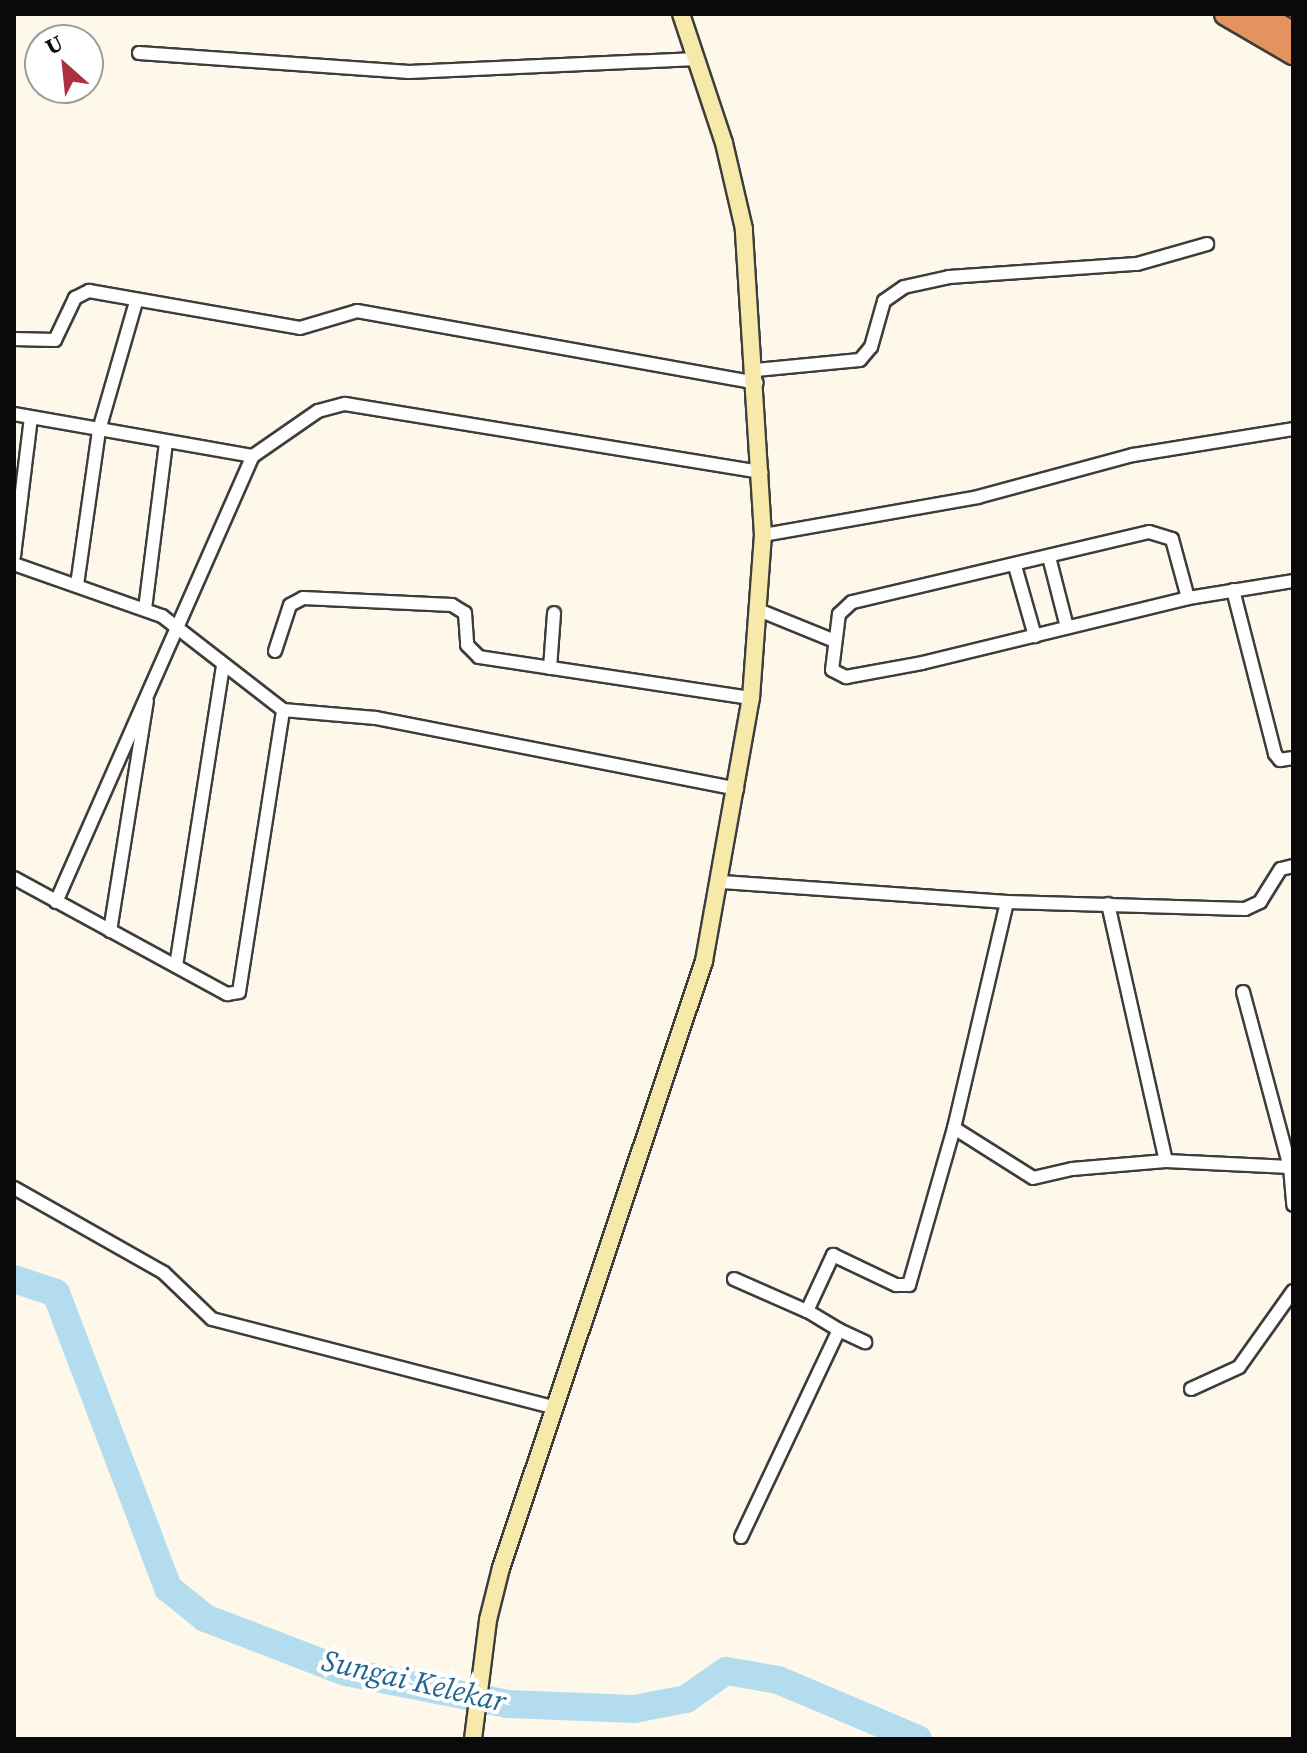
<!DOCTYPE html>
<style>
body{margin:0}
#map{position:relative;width:1307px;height:1753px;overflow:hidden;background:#fdf8e9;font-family:"Source Serif 4",serif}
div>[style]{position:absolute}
.river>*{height:28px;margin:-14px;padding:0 14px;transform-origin:14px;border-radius:14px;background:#b3ddef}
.roads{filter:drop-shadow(2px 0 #3d3d3d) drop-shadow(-2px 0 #3d3d3d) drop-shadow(0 2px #3d3d3d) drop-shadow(0 -2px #3d3d3d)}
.street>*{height:12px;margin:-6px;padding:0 6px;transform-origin:6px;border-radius:6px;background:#fff}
.secondary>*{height:16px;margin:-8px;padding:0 8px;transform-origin:8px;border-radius:8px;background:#f7e9aa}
.highway>*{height:22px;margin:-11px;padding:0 11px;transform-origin:11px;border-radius:11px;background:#e5935e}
span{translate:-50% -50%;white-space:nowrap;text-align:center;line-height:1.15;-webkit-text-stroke:8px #fff;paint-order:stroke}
.water-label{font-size:30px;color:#21668e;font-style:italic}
.frame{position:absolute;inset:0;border:16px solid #0a0a0a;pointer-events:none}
.north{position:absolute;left:24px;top:24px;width:80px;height:80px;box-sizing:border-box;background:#fff;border:2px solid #9d9d9d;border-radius:50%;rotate:333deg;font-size:22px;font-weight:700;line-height:32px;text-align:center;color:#0a0a0a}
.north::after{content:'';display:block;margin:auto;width:28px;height:36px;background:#ab313f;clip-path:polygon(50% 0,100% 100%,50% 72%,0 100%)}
</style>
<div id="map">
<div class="river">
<i style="left:14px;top:1279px;width:44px;rotate:18.4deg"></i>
<i style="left:56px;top:1293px;width:316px;rotate:69.2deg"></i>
<i style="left:168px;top:1588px;width:48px;rotate:39deg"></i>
<i style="left:205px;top:1618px;width:151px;rotate:21deg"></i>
<i style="left:346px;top:1672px;width:164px;rotate:11.2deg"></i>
<i style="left:507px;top:1704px;width:127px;rotate:2.3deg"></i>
<i style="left:634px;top:1709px;width:53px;rotate:-10.9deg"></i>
<i style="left:686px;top:1699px;width:49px;rotate:-35deg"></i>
<i style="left:726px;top:1671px;width:53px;rotate:9.8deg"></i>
<i style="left:778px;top:1680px;width:152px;rotate:22.9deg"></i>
</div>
<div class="roads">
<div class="street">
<i style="left:139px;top:53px;width:271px;rotate:4deg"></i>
<i style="left:409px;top:72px;width:288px;rotate:-2.6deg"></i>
<i style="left:14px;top:339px;width:41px;rotate:1.4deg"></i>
<i style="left:55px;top:340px;width:47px;rotate:-64.5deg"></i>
<i style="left:75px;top:298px;width:16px;rotate:-27deg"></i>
<i style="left:89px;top:291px;width:214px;rotate:9.9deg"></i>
<i style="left:300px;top:328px;width:59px;rotate:-16.6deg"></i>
<i style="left:357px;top:311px;width:406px;rotate:10.2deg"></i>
<i style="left:756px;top:370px;width:104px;rotate:-5.5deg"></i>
<i style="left:860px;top:360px;width:17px;rotate:-50deg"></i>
<i style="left:871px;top:347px;width:48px;rotate:-74.2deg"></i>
<i style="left:884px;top:301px;width:24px;rotate:-35deg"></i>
<i style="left:904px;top:287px;width:46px;rotate:-12.5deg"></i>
<i style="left:949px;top:277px;width:188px;rotate:-4deg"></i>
<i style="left:1137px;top:264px;width:73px;rotate:-15.9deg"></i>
<i style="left:14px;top:414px;width:243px;rotate:10deg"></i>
<i style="left:253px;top:456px;width:79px;rotate:-34.7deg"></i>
<i style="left:318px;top:411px;width:28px;rotate:-15deg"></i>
<i style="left:345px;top:404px;width:422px;rotate:9.3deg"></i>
<i style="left:763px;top:535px;width:218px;rotate:-10deg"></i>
<i style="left:978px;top:497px;width:161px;rotate:-15.2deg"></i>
<i style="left:1133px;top:455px;width:162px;rotate:-9.2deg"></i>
<i style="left:14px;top:556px;width:139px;rotate:-83deg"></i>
<i style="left:1049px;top:557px;width:72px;rotate:75.6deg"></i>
<i style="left:14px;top:564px;width:157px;rotate:19.4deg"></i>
<i style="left:162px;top:616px;width:153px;rotate:37.8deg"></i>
<i style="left:283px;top:710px;width:93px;rotate:4.9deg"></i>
<i style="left:376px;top:718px;width:368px;rotate:11.1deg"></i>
<i style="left:1015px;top:566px;width:73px;rotate:74.1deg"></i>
<i style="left:77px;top:585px;width:157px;rotate:-81.9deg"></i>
<i style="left:99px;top:430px;width:133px;rotate:-73.9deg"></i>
<i style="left:1233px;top:590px;width:169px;rotate:75.6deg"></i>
<i style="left:1275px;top:754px;width:8px;rotate:50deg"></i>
<i style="left:1280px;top:760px;width:13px;rotate:-9deg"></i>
<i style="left:1188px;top:598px;width:61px;rotate:-105.2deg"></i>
<i style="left:1172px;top:539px;width:24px;rotate:-163deg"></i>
<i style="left:1149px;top:532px;width:305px;rotate:166.7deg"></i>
<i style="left:852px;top:602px;width:18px;rotate:137deg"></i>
<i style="left:839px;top:614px;width:56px;rotate:97.1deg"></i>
<i style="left:832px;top:670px;width:16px;rotate:27deg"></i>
<i style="left:846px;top:677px;width:77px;rotate:-10.4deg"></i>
<i style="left:922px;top:663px;width:274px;rotate:-13.7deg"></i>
<i style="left:1188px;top:598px;width:106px;rotate:-9.2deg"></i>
<i style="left:145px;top:609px;width:168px;rotate:-82.8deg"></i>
<i style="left:761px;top:611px;width:80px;rotate:22.1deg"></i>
<i style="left:275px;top:651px;width:48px;rotate:-71.9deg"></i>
<i style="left:290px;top:605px;width:15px;rotate:-28deg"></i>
<i style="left:303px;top:598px;width:149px;rotate:2.7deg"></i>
<i style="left:452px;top:605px;width:15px;rotate:32deg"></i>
<i style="left:465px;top:613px;width:32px;rotate:86deg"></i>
<i style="left:467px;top:645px;width:17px;rotate:45deg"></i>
<i style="left:479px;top:657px;width:275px;rotate:8.6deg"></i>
<i style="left:550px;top:668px;width:55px;rotate:-85.8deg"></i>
<i style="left:14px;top:878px;width:243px;rotate:28.6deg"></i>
<i style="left:227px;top:994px;width:12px;rotate:-9deg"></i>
<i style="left:239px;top:992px;width:285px;rotate:-81.1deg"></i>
<i style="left:722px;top:882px;width:286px;rotate:4deg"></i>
<i style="left:1007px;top:902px;width:238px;rotate:1.7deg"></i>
<i style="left:1245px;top:909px;width:17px;rotate:-25deg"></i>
<i style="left:1260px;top:902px;width:39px;rotate:-58deg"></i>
<i style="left:1281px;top:869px;width:12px;rotate:-14deg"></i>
<i style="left:56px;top:902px;width:488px;rotate:-66.2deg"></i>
<i style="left:1108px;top:904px;width:263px;rotate:77.3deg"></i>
<i style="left:110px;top:931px;width:233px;rotate:-80.9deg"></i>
<i style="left:176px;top:966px;width:305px;rotate:-81.1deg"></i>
<i style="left:1243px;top:992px;width:181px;rotate:75deg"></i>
<i style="left:1290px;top:1167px;width:38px;rotate:85deg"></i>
<i style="left:954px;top:1128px;width:93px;rotate:32.3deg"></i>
<i style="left:1033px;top:1178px;width:40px;rotate:-13deg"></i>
<i style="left:1072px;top:1169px;width:94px;rotate:-4.9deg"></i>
<i style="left:1166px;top:1161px;width:124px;rotate:2.8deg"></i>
<i style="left:14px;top:1188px;width:172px;rotate:29.5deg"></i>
<i style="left:164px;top:1273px;width:66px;rotate:43.8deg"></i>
<i style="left:212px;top:1319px;width:355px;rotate:14.5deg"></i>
<i style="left:734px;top:1279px;width:80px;rotate:23.7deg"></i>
<i style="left:839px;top:1330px;width:29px;rotate:25deg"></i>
<i style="left:1191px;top:1389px;width:53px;rotate:-24.6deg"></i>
<i style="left:1239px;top:1367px;width:93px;rotate:-54.6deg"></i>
<i style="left:741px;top:1537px;width:229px;rotate:-64.7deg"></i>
<i style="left:839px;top:1330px;width:37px;rotate:-149deg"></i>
<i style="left:807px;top:1311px;width:62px;rotate:-65.1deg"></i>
<i style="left:833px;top:1255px;width:70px;rotate:25.5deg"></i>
<i style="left:896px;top:1285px;width:13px"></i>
<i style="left:909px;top:1285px;width:163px;rotate:-74deg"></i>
<i style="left:954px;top:1128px;width:232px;rotate:-76.8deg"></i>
</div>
<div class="secondary">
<i style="left:473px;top:1739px;width:120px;rotate:-82.8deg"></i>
<i style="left:488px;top:1620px;width:54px;rotate:-76deg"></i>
<i style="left:501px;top:1568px;width:640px;rotate:-71.51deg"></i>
<i style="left:704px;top:961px;width:267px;rotate:-79.9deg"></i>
<i style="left:751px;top:698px;width:163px;rotate:-85.8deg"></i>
<i style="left:763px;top:535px;width:307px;rotate:-93.6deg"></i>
<i style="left:744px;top:229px;width:88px;rotate:-103.1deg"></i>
<i style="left:724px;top:143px;width:136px;rotate:-108.4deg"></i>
</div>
<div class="highway">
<i style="left:1226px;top:14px;width:78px;rotate:30.2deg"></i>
<i style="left:1259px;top:14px;width:39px;rotate:30deg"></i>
</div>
</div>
<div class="water-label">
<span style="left:414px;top:1681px;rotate:13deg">Sungai Kelekar</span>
</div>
<div class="frame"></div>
<div class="north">U</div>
</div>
